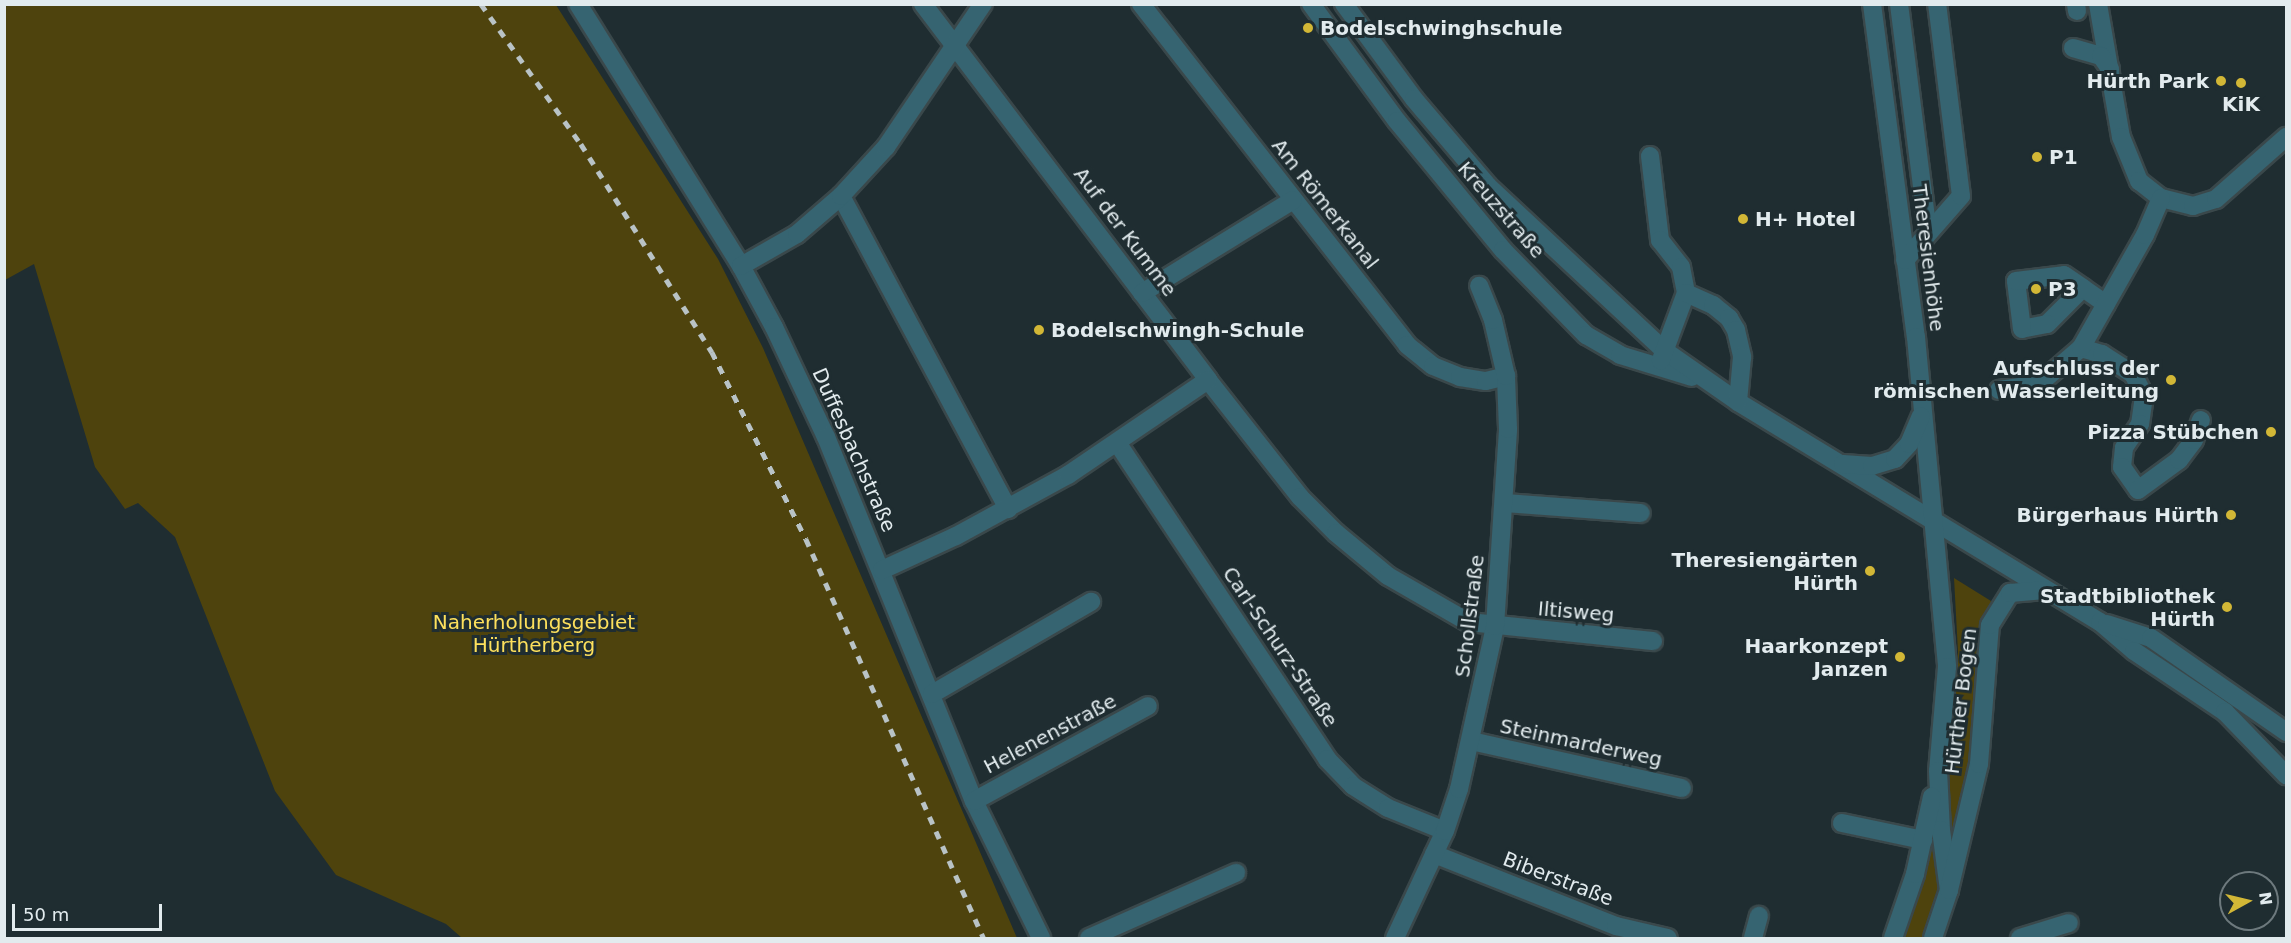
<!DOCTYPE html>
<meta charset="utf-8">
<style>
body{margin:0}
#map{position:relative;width:2291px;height:943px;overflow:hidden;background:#1f2d31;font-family:"DejaVu Sans",sans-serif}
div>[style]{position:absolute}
.green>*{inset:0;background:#4e430d}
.roads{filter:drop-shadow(2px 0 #3a484b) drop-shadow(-2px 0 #3a484b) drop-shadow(0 2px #3a484b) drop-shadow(0 -2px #3a484b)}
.minor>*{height:18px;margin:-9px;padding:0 9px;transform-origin:9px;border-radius:9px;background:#366471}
.rail>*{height:4.5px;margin-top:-2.25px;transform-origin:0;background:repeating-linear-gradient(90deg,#b9c3c6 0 8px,transparent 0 16px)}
.dots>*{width:16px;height:16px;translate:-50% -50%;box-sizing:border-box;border:3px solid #1f2d31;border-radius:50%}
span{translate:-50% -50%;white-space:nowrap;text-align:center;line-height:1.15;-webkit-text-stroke:6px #1f2d31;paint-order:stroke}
.poi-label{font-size:20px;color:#e2ebee;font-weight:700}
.left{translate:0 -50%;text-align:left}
.right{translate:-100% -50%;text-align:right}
.street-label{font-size:20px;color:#e2ebee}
.park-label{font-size:20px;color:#fde05c}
.frame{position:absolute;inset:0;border:6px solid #e2ebee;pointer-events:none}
.north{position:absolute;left:2219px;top:871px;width:60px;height:60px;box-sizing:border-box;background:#1f2d31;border:2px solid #6d797d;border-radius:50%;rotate:82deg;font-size:16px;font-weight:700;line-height:24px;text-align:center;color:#e2ebee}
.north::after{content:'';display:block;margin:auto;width:21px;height:27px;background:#d2b736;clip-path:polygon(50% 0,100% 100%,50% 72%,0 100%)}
.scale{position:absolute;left:12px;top:904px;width:150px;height:27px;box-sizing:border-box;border:3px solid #e2ebee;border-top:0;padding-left:8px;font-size:18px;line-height:21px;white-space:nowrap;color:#e2ebee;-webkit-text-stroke:4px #1f2d31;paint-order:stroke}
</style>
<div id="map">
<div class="green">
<i style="clip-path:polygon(5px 4px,556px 5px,718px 259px,763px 348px,1017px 938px,462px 938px,446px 924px,336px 875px,275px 791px,175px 537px,138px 503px,125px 509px,95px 467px,34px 264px,5px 280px)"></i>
<i style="clip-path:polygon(1954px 578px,1991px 601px,1968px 783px,1952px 845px,1945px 796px,1958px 652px)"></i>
<i style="clip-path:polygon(1936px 834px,1940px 892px,1928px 938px,1904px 938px,1929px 835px)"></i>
</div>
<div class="roads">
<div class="minor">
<i style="left:578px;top:4px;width:309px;rotate:58.1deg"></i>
<i style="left:741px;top:266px;width:69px;rotate:61.6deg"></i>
<i style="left:774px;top:327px;width:122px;rotate:64.7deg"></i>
<i style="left:826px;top:437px;width:393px;rotate:67.9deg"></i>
<i style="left:974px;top:801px;width:153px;rotate:63.9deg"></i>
<i style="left:923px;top:4px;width:472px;rotate:52.8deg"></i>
<i style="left:1208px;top:380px;width:149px;rotate:51.8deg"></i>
<i style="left:1300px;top:497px;width:51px;rotate:45deg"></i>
<i style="left:1336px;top:533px;width:67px;rotate:39.6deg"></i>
<i style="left:1388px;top:576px;width:92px;rotate:29.9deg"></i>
<i style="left:1468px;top:622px;width:186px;rotate:5.9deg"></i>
<i style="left:1141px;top:4px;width:432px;rotate:52deg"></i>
<i style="left:1407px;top:345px;width:33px;rotate:39deg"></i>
<i style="left:1433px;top:366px;width:29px;rotate:22deg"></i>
<i style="left:1460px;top:377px;width:26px;rotate:9deg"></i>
<i style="left:1486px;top:381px;width:21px;rotate:-14deg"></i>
<i style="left:1311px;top:4px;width:145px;rotate:53.7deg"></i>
<i style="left:1397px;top:121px;width:167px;rotate:50.6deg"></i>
<i style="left:1503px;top:250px;width:119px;rotate:45.7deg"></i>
<i style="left:1586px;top:335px;width:39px;rotate:30deg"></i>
<i style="left:1620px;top:355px;width:75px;rotate:17deg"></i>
<i style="left:1344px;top:4px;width:118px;rotate:53.6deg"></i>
<i style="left:1414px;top:99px;width:114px;rotate:49.6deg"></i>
<i style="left:1488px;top:186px;width:242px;rotate:43deg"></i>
<i style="left:1665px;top:351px;width:89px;rotate:34.9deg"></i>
<i style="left:1738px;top:402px;width:424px;rotate:31.3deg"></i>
<i style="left:2100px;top:622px;width:45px;rotate:40.5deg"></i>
<i style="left:2134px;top:651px;width:110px;rotate:33.8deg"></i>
<i style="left:2225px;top:712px;width:88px;rotate:45.9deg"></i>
<i style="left:1872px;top:4px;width:336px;rotate:82.5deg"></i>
<i style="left:1916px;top:337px;width:331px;rotate:84.6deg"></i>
<i style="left:1947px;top:667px;width:104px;rotate:94.9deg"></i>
<i style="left:1938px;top:771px;width:59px;rotate:87.1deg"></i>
<i style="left:1941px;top:830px;width:61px;rotate:82.4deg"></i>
<i style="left:1899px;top:4px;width:230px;rotate:82.8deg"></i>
<i style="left:2076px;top:4px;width:7px;rotate:82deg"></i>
<i style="left:2098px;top:4px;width:135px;rotate:80.2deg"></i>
<i style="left:2121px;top:137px;width:48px;rotate:67.8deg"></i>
<i style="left:2139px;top:181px;width:28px;rotate:38deg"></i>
<i style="left:2161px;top:198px;width:33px;rotate:14deg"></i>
<i style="left:2193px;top:206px;width:24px;rotate:-17deg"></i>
<i style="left:2216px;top:199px;width:94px;rotate:-41.5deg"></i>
<i style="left:2073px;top:48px;width:29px;rotate:16deg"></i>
<i style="left:2101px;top:56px;width:16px;rotate:55deg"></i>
<i style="left:1650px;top:156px;width:85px;rotate:83.2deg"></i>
<i style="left:1660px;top:240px;width:34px;rotate:52deg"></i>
<i style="left:1681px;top:267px;width:26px;rotate:79deg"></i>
<i style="left:1686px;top:293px;width:72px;rotate:110.5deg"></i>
<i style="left:841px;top:196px;width:355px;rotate:61.9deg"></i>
<i style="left:1905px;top:260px;width:85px;rotate:-48.8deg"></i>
<i style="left:1961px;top:196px;width:193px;rotate:-97.1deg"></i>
<i style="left:741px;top:266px;width:64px;rotate:-29.7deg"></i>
<i style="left:797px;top:234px;width:58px;rotate:-40.8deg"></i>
<i style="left:841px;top:196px;width:67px;rotate:-47.4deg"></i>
<i style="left:886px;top:147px;width:173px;rotate:-55.9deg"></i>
<i style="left:2083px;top:288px;width:51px;rotate:135deg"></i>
<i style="left:2047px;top:324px;width:25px;rotate:169deg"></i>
<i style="left:2022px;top:329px;width:48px;rotate:-97.1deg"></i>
<i style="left:2016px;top:281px;width:48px;rotate:-7.1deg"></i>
<i style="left:2064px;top:275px;width:23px;rotate:34deg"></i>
<i style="left:2083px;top:288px;width:28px;rotate:35deg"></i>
<i style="left:1142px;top:293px;width:177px;rotate:-31.6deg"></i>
<i style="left:1686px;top:293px;width:30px;rotate:24deg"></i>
<i style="left:1713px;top:305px;width:21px;rotate:39deg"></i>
<i style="left:1729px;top:318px;width:14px;rotate:60deg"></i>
<i style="left:1736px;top:330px;width:28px;rotate:77deg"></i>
<i style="left:1742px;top:357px;width:45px;rotate:95.1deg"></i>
<i style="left:2081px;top:348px;width:22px;rotate:16deg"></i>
<i style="left:2102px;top:354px;width:37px;rotate:33deg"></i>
<i style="left:2133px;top:374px;width:25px;rotate:63deg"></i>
<i style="left:2144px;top:396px;width:28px;rotate:98deg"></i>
<i style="left:2140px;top:424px;width:29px;rotate:124deg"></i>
<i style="left:2124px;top:448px;width:19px;rotate:96deg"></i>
<i style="left:2122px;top:467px;width:28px;rotate:55deg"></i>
<i style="left:2138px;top:490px;width:51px;rotate:-36.2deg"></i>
<i style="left:2179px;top:460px;width:25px;rotate:-53deg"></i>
<i style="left:2194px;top:440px;width:21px;rotate:-71deg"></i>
<i style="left:1999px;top:390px;width:40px;rotate:-8.5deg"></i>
<i style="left:2039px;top:384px;width:55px;rotate:-40.6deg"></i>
<i style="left:2081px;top:348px;width:130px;rotate:-60.5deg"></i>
<i style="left:2145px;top:235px;width:40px;rotate:-66.6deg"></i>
<i style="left:1118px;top:444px;width:378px;rotate:56.4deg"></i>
<i style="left:1327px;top:759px;width:37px;rotate:46deg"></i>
<i style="left:1353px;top:786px;width:41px;rotate:32.2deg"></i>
<i style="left:1388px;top:808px;width:61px;rotate:22deg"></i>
<i style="left:1843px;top:464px;width:29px;rotate:4deg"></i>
<i style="left:1872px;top:466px;width:24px;rotate:-17deg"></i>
<i style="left:1895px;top:459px;width:21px;rotate:-47deg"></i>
<i style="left:1909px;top:444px;width:30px;rotate:-67deg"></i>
<i style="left:1504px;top:503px;width:137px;rotate:4.2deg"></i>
<i style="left:882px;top:570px;width:81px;rotate:-24.7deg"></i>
<i style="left:956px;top:536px;width:128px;rotate:-28.6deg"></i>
<i style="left:1068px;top:475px;width:169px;rotate:-34.2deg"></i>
<i style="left:2107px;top:624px;width:46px;rotate:17.7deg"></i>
<i style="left:2151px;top:638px;width:165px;rotate:34.8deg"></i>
<i style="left:932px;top:694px;width:184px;rotate:-30.1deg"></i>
<i style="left:1471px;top:741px;width:216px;rotate:12.6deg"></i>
<i style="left:974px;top:801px;width:198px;rotate:-28.6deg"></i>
<i style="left:1842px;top:823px;width:83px;rotate:11.9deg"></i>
<i style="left:1434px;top:854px;width:196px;rotate:21.6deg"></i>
<i style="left:1616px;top:926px;width:53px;rotate:13deg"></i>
<i style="left:1089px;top:938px;width:161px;rotate:-23.9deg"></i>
<i style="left:1395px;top:938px;width:118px;rotate:-65deg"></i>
<i style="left:1445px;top:831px;width:44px;rotate:-71.6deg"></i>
<i style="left:1459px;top:789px;width:167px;rotate:-77.5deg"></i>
<i style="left:1495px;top:626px;width:197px;rotate:-86.2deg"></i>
<i style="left:1508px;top:429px;width:53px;rotate:-92.2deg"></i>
<i style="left:1506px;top:376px;width:57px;rotate:-103.1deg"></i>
<i style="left:1493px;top:320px;width:37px;rotate:-112deg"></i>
<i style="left:1753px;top:938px;width:23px;rotate:-75deg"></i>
<i style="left:1893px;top:938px;width:68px;rotate:-71deg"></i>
<i style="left:1915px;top:874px;width:79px;rotate:-77.6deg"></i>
<i style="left:1933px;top:938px;width:51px;rotate:-71.6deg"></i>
<i style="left:1949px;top:890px;width:130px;rotate:-76.6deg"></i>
<i style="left:1979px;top:764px;width:139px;rotate:-85.5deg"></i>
<i style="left:1990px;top:625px;width:38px;rotate:-58deg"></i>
<i style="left:2010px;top:593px;width:35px;rotate:-5deg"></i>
<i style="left:2020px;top:938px;width:51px;rotate:-17deg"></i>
</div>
</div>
<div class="rail">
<i style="left:481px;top:4px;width:172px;rotate:54.5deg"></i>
<i style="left:581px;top:144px;width:246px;rotate:57.8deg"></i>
<i style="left:712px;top:352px;width:209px;rotate:63.3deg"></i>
<i style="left:806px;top:539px;width:437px;rotate:66deg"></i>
</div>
<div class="dots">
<i style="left:1308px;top:28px;background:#d2b736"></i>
<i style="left:2221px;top:81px;background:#d2b736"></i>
<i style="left:2241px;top:83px;background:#d2b736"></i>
<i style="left:2037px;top:157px;background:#d2b736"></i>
<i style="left:1743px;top:219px;background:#d2b736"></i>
<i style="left:2036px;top:289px;background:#d2b736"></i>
<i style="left:1039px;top:330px;background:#d2b736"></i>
<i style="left:2171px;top:380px;background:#d2b736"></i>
<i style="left:2271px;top:432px;background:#d2b736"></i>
<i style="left:2231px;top:515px;background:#d2b736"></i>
<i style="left:1870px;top:571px;background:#d2b736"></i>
<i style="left:2227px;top:607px;background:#d2b736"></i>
<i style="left:1900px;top:657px;background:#d2b736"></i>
</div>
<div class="poi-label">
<span class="left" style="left:1320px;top:28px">Bodelschwinghschule</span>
<span class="right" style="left:2209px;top:81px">Hürth Park</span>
<span style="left:2241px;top:104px">KiK</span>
<span class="left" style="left:2049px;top:157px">P1</span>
<span class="left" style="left:1755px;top:219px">H+ Hotel</span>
<span class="left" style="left:2048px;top:289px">P3</span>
<span class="left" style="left:1051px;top:330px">Bodelschwingh-Schule</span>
<span class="right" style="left:2159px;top:380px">Aufschluss der<br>römischen Wasserleitung</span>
<span class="right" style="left:2259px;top:432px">Pizza Stübchen</span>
<span class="right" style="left:2219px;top:515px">Bürgerhaus Hürth</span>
<span class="right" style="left:1858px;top:572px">Theresiengärten<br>Hürth</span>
<span class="right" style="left:2215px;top:608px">Stadtbibliothek<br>Hürth</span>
<span class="right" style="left:1888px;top:658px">Haarkonzept<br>Janzen</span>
</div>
<div class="street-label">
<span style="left:1325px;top:204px;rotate:52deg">Am Römerkanal</span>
<span style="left:1501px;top:210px;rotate:49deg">Kreuzstraße</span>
<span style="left:1125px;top:232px;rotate:53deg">Auf der Kumme</span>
<span style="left:1928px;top:258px;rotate:83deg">Theresienhöhe</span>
<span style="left:854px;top:450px;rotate:66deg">Duffesbachstraße</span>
<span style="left:1576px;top:612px;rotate:5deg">Iltisweg</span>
<span style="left:1470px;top:616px;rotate:-83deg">Schollstraße</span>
<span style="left:1280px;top:647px;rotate:56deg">Carl-Schurz-Straße</span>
<span style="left:1961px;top:701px;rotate:-83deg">Hürther Bogen</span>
<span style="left:1050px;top:734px;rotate:-28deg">Helenenstraße</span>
<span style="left:1581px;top:743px;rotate:12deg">Steinmarderweg</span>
<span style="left:1558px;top:879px;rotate:21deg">Biberstraße</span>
</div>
<div class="park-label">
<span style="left:534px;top:634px">Naherholungsgebiet<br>Hürtherberg</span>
</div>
<div class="frame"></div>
<div class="north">N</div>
<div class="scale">50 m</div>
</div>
